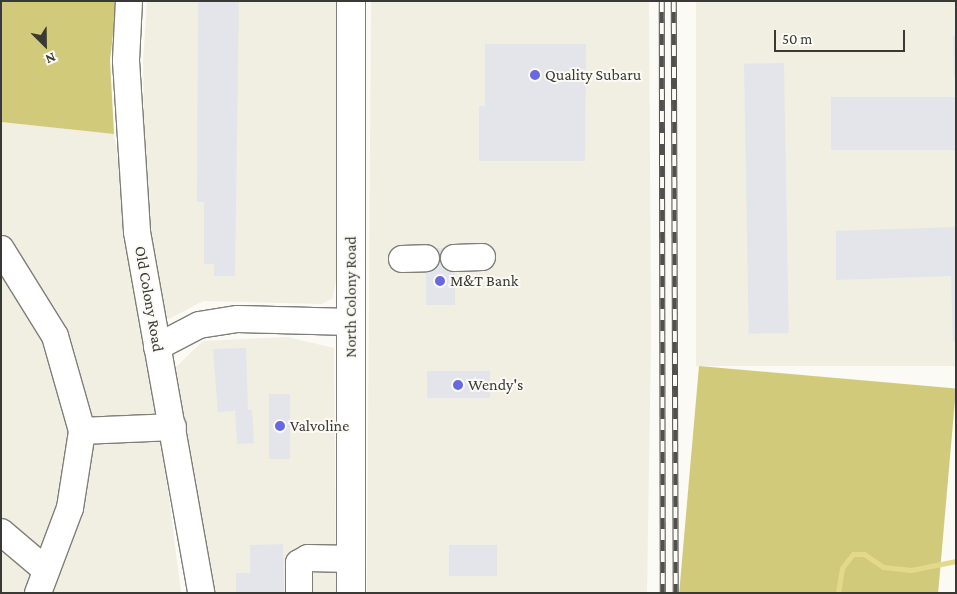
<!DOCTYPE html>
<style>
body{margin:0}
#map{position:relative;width:957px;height:594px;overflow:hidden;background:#fbfaf4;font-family:"Crimson Pro",serif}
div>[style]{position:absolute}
.built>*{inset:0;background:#f0efe1;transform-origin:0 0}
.forest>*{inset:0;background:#d2ca7b;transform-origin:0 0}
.stream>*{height:5px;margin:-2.5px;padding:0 2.5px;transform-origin:2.5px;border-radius:2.5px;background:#e2da8a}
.building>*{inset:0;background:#e4e5eb;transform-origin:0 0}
.roads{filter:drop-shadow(1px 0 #7f7f79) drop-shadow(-1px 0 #7f7f79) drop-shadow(0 1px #7f7f79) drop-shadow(0 -1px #7f7f79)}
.minor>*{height:26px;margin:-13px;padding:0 13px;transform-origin:13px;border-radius:13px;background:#fff}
.major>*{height:28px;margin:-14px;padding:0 14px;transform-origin:14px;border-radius:14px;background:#fff}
.rail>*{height:5.5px;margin-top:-2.75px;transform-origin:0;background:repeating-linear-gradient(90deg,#fbfaf4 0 11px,#50504d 0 22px);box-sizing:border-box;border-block:1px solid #50504d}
.dots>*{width:14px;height:14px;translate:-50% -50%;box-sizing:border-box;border:2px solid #fbfaf4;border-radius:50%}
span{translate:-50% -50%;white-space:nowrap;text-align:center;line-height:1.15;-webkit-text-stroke:4px #fbfaf4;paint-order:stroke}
.poi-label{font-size:16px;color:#393936}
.left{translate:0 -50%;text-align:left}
.street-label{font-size:16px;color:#393936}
.frame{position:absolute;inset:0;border:2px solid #393936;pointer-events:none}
.north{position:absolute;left:20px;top:20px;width:50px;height:50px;-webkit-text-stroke:4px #fbfaf4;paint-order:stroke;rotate:157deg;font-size:14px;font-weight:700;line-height:20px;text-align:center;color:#393936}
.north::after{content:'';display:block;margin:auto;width:18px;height:22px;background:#393936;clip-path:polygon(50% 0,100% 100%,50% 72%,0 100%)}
.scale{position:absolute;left:774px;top:30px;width:131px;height:22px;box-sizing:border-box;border:2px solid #393936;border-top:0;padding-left:6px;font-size:15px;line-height:18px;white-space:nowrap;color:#393936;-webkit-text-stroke:4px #fbfaf4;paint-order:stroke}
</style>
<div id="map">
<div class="built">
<i style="clip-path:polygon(147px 1px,337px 1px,336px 279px,333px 298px,322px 304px,203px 301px,169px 319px,161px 313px,145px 174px,143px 63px)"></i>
<i style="clip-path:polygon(371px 1px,649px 1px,651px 337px,647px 593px,367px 593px)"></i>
<i style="left:696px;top:1px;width:260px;height:365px"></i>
<i style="clip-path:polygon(1px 122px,114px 134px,157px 403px,181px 593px,1px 593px)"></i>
<i style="clip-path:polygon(287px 337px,334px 348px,336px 593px,210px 593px,193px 472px,173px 370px,203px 341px)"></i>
</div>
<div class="forest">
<i style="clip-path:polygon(1px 1px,117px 1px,110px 60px,114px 134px,1px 122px)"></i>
<i style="left:699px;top:366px;width:258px;height:227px;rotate:5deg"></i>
</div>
<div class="stream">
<i style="left:838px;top:593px;width:25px;rotate:-81deg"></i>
<i style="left:842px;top:568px;width:18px;rotate:-52deg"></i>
<i style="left:853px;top:554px;width:11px"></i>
<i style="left:864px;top:554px;width:23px;rotate:34deg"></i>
<i style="left:883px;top:567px;width:28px;rotate:6deg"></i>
<i style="left:911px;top:570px;width:46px;rotate:-11.3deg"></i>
</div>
<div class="building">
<i style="clip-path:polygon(198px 1px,239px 1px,235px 276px,214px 276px,214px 264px,204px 264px,204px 202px,197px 202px)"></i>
<i style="clip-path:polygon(953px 36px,956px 36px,956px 77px,954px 77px)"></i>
<i style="clip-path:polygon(485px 44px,586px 44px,585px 161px,479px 161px,479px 106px,485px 106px)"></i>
<i style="left:784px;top:63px;width:270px;height:40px;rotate:89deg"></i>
<i style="left:956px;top:97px;width:53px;height:125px;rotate:90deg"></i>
<i style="clip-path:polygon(956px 227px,956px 342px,953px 342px,951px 276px,836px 280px,836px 231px)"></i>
<i style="left:426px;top:248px;width:29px;height:57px"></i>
<i style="clip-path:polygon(246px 348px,248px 410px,252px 410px,254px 443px,237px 444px,235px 411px,218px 412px,213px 349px)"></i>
<i style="left:427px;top:371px;width:63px;height:27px"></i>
<i style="left:269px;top:394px;width:21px;height:65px"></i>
<i style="clip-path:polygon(283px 544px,284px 593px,236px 593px,236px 573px,250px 573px,250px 545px)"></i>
<i style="left:497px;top:545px;width:31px;height:48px;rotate:90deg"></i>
</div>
<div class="roads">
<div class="minor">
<i style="left:129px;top:1px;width:60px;rotate:92.9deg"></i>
<i style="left:126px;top:61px;width:171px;rotate:86.3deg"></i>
<i style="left:137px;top:232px;width:367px;rotate:79.9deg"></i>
<i style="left:1px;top:249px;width:102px;rotate:58.2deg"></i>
<i style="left:55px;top:336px;width:99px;rotate:74.1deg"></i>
<i style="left:454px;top:258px;width:28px;rotate:-2deg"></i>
<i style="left:402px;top:259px;width:24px;rotate:-2deg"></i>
<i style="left:157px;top:347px;width:47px;rotate:-27.6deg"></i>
<i style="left:199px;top:325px;width:39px;rotate:-9deg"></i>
<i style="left:238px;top:319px;width:113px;rotate:1.5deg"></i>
<i style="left:1px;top:532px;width:59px;rotate:40.2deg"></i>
<i style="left:38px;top:593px;width:91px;rotate:-69.4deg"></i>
<i style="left:70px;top:508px;width:78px;rotate:-81.1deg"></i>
<i style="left:82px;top:431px;width:91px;rotate:-2.5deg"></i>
<i style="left:299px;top:593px;width:30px;rotate:-90deg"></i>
<i style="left:299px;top:563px;width:10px;rotate:-29deg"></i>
<i style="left:308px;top:558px;width:43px;rotate:1.3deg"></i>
</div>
<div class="major">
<i style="left:351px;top:593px;width:592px;rotate:-90deg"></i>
</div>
</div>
<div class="rail">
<i style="left:662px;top:1px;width:592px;rotate:89.9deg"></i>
<i style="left:674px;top:1px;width:592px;rotate:89.81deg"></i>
</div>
<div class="dots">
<i style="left:535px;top:75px;background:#6868e1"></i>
<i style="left:440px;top:281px;background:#6868e1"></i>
<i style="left:458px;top:385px;background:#6868e1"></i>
<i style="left:280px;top:426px;background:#6868e1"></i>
</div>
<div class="poi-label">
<span class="left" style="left:545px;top:75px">Quality Subaru</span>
<span class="left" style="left:450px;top:281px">M&amp;T Bank</span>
<span class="left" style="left:468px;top:385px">Wendy's</span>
<span class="left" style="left:290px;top:426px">Valvoline</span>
</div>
<div class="street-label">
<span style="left:351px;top:297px;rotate:-90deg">North Colony Road</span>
<span style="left:149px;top:299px;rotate:80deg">Old Colony Road</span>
</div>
<div class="frame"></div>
<div class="north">N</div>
<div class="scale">50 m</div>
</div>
